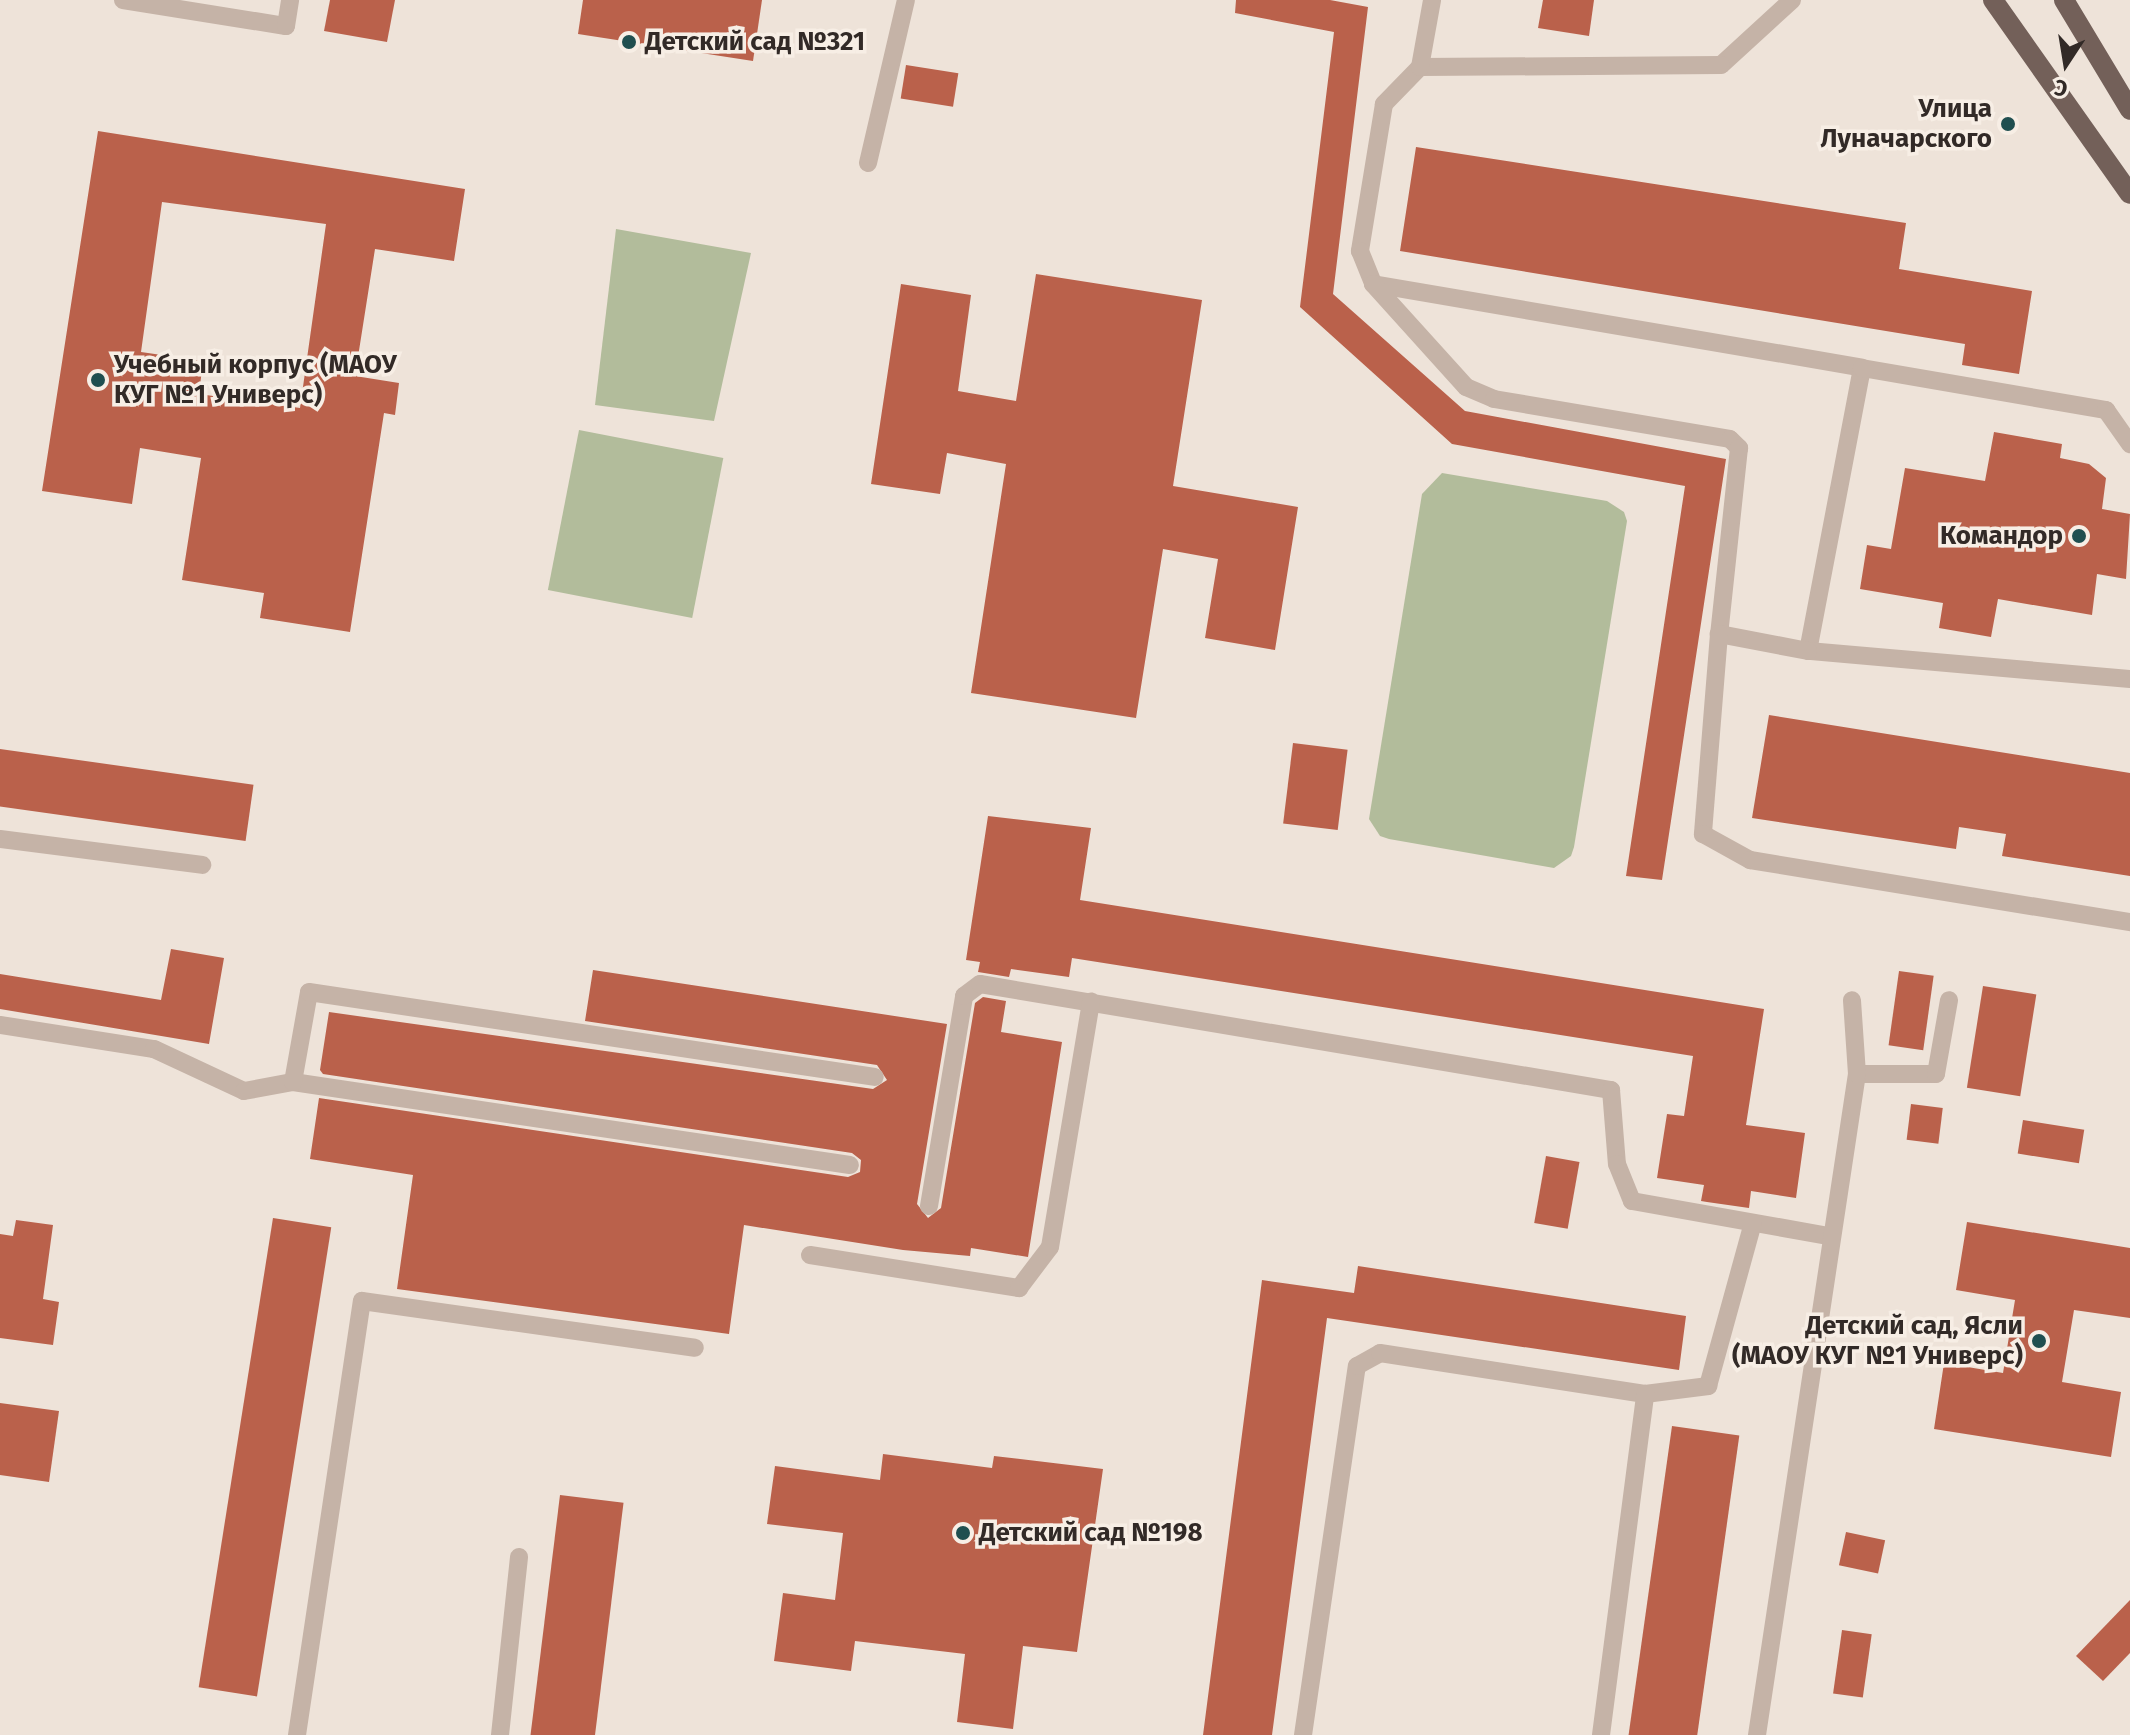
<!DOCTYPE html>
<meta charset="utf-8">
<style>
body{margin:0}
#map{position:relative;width:2130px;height:1735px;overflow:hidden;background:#eee3d9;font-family:"Fira Sans",sans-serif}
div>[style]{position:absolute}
.green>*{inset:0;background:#b2bc9b;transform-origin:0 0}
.building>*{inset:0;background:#ba614b;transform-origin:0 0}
.lane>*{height:18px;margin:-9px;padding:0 9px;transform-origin:9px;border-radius:9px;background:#c5b3a7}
.primary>*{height:20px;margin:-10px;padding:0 10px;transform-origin:10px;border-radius:10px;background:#736059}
.dots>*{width:22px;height:22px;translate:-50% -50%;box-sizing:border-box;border:4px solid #f7eee5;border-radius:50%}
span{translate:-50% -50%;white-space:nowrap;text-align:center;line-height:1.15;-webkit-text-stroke:7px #f7eee5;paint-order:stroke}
.poi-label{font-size:26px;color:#322a27;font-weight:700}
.left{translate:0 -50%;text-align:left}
.right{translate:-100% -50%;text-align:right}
.north{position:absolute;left:2026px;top:24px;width:80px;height:80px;-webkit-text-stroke:6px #f7eee5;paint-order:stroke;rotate:192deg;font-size:22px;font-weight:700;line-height:32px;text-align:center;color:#322a27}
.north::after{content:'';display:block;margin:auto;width:28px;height:36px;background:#322a27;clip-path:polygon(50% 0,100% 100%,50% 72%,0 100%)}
</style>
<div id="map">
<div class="green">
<i style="clip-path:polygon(616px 229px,751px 253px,714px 421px,595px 405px)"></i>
<i style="left:579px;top:430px;width:147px;height:163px;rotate:11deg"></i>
<i style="clip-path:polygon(1442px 473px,1607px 501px,1624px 512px,1627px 521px,1574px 847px,1571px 856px,1554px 868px,1389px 839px,1380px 836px,1369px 819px,1422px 494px)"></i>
</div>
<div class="building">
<i style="clip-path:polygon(330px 0,395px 0,387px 42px,324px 31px)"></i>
<i style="clip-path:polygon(583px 0,762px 0,753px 61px,578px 34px)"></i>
<i style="clip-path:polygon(1236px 0,1330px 0,1368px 7px,1333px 294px,1465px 411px,1726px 459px,1662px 880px,1626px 876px,1685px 486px,1452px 444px,1300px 307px,1334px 32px,1235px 13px)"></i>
<i style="clip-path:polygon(1543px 0,1594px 0,1589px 36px,1538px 28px)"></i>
<i style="left:906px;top:65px;width:53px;height:34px;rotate:9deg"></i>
<i style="clip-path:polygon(evenodd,98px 131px,465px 189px,454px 261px,375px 249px,355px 376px,399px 383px,395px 415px,384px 413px,350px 632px,260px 618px,264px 593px,182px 580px,201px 458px,140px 448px,132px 504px,42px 491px,98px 131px,162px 202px,326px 224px,300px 408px,199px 394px,203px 361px,141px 352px,162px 202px)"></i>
<i style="clip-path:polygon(1416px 147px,1906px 223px,1899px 269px,2032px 291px,2019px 374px,1962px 365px,1965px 344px,1400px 251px)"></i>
<i style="clip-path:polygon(1036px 274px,1202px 300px,1173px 486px,1298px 507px,1275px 650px,1205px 638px,1218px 559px,1163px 549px,1136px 718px,971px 693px,1006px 464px,947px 453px,940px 494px,871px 484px,901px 284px,971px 295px,958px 391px,1016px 401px)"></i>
<i style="clip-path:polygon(1994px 432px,2062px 444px,2060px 458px,2089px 464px,2106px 478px,2102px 509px,2130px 514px,2126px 579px,2097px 574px,2092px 615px,1998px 599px,1991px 637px,1939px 628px,1943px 603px,1860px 589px,1867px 545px,1891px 549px,1905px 468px,1985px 481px)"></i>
<i style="clip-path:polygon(1769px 715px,2130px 773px,2130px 876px,2002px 856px,2006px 834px,1959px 827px,1956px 849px,1752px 818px)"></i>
<i style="left:1293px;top:743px;width:55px;height:81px;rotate:7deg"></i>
<i style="left:0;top:749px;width:256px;height:57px;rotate:8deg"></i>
<i style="clip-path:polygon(988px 816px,1091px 828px,1080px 900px,1764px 1009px,1746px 1125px,1805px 1133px,1796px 1198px,1751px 1191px,1749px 1208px,1707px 1202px,1701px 1201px,1704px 1185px,1657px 1178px,1667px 1114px,1684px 1116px,1693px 1056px,1072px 958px,1069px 977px,1011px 969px,1009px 977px,978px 972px,980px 962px,966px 960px)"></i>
<i style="clip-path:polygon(171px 949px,224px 958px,209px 1044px,0 1009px,0 974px,161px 1000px)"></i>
<i style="clip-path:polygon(593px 970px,947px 1024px,917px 1204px,928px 1218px,941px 1208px,975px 1003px,983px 997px,1006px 1001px,1001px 1032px,1062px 1042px,1028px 1257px,971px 1248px,970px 1256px,903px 1250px,744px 1225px,729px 1334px,397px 1289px,413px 1175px,310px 1159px,319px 1098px,848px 1177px,860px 1172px,861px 1160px,852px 1153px,323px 1074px,320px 1070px,329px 1012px,873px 1089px,887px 1080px,877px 1065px,585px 1021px)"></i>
<i style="left:1899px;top:971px;width:35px;height:75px;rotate:8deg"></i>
<i style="left:1983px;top:986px;width:54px;height:103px;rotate:9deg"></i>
<i style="left:1911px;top:1104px;width:32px;height:36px;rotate:7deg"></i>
<i style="left:2023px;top:1120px;width:62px;height:34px;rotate:9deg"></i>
<i style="left:1546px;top:1156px;width:34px;height:68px;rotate:10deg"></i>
<i style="left:273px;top:1218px;width:59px;height:475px;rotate:9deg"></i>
<i style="clip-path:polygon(16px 1220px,53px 1225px,43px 1299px,59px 1302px,53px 1345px,0 1338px,0 1234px,13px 1236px)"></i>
<i style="clip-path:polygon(1967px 1222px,2130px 1248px,2130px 1318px,2074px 1310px,2062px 1382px,2121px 1392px,2111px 1457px,1934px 1429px,1944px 1363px,2003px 1373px,2015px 1300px,1956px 1290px)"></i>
<i style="clip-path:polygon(1358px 1266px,1686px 1316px,1679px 1370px,1327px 1318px,1272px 1735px,1203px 1735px,1262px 1280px,1354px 1293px)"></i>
<i style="clip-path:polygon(0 1403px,59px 1411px,49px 1482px,0 1475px)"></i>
<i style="left:1672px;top:1426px;width:68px;height:312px;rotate:8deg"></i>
<i style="clip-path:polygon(883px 1454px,992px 1468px,994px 1456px,1103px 1469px,1077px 1652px,1023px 1646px,1013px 1729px,957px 1722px,965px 1654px,855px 1641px,851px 1671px,774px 1661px,783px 1593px,835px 1600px,843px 1533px,767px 1524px,775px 1466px,880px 1480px)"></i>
<i style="left:560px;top:1495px;width:64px;height:242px;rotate:7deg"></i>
<i style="left:1846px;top:1532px;width:40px;height:34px;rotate:12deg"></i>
<i style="clip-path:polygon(2130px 1600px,2130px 1653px,2103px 1681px,2076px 1656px)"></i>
<i style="left:1842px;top:1630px;width:30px;height:64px;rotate:8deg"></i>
</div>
<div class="lane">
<i style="left:123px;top:0;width:165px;rotate:9.1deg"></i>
<i style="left:286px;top:26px;width:26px;rotate:-81deg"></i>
<i style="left:1792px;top:0;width:96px;rotate:137.5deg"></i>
<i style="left:1721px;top:65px;width:301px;rotate:179.6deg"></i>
<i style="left:1420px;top:67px;width:52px;rotate:134.2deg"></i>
<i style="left:1384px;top:104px;width:149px;rotate:99.3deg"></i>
<i style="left:1360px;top:251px;width:35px;rotate:68deg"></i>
<i style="left:1373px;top:284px;width:496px;rotate:9.7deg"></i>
<i style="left:1862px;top:368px;width:288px;rotate:100.8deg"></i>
<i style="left:1420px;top:67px;width:68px;rotate:-79.8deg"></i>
<i style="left:868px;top:163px;width:167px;rotate:-76.9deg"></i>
<i style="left:1373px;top:284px;width:139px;rotate:47.9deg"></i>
<i style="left:1466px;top:387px;width:30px;rotate:23deg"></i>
<i style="left:1494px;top:399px;width:239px;rotate:9.6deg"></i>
<i style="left:1730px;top:439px;width:13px;rotate:45deg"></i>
<i style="left:1739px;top:448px;width:187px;rotate:96.1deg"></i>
<i style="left:1862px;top:368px;width:248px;rotate:9.8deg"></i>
<i style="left:2106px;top:410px;width:42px;rotate:54.8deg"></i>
<i style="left:2130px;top:679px;width:323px;rotate:-175deg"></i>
<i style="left:1808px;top:651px;width:91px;rotate:-169.2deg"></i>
<i style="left:1719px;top:634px;width:201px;rotate:94.6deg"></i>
<i style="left:1703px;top:834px;width:54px;rotate:29deg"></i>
<i style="left:1750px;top:860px;width:385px;rotate:9.3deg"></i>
<i style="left:0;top:839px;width:204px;rotate:7.3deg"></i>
<i style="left:0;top:1025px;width:156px;rotate:8.9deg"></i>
<i style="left:154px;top:1049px;width:99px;rotate:25deg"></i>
<i style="left:244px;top:1091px;width:50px;rotate:-10.4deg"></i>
<i style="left:293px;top:1082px;width:563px;rotate:8.48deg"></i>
<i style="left:1857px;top:1074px;width:79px"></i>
<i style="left:1936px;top:1074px;width:75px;rotate:-80deg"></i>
<i style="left:293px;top:1082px;width:91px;rotate:-79.9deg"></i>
<i style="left:309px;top:992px;width:572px;rotate:8.54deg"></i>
<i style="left:929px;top:1206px;width:213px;rotate:-80.5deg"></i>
<i style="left:964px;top:996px;width:20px;rotate:-37deg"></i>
<i style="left:980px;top:984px;width:640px;rotate:9.54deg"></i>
<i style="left:1611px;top:1090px;width:74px;rotate:85.4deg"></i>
<i style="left:1617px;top:1164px;width:40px;rotate:68deg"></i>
<i style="left:1632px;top:1201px;width:200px;rotate:10.1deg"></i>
<i style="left:810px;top:1255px;width:212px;rotate:9deg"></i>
<i style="left:1019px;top:1288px;width:51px;rotate:-52.9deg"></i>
<i style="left:1050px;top:1247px;width:249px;rotate:-80.5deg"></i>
<i style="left:297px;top:1735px;width:439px;rotate:-81.5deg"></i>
<i style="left:362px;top:1301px;width:336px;rotate:8deg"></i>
<i style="left:500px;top:1735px;width:179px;rotate:-83.9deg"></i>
<i style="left:1303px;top:1735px;width:373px;rotate:-81.7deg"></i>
<i style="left:1357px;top:1366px;width:26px;rotate:-29deg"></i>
<i style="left:1380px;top:1353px;width:268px;rotate:8.8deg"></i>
<i style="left:1645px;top:1394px;width:64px;rotate:-7.2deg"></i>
<i style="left:1708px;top:1386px;width:169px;rotate:-74.6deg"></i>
<i style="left:1601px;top:1735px;width:344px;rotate:-82.6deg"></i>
<i style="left:1757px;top:1735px;width:669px;rotate:-81.4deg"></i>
<i style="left:1857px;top:1074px;width:74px;rotate:-93.9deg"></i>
</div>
<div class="primary">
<i style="left:1993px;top:0;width:237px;rotate:54.8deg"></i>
<i style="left:2064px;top:0;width:128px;rotate:59deg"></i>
</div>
<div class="dots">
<i style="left:629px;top:42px;background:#204f50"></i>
<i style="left:2008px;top:124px;background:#204f50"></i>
<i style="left:98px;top:380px;background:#204f50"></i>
<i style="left:2079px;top:536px;background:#204f50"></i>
<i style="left:2039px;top:1341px;background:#204f50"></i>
<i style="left:963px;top:1533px;background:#204f50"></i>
</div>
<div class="poi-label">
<span class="left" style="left:645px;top:42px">Детский сад №321</span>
<span class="right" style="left:1992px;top:124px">Улица<br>Луначарского</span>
<span class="left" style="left:114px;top:380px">Учебный корпус (МАОУ<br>КУГ №1 Универс)</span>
<span class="right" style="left:2063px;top:536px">Командор</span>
<span class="right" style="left:2023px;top:1341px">Детский сад, Ясли<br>(МАОУ КУГ №1 Универс)</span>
<span class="left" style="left:979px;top:1533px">Детский сад №198</span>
</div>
<div class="north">С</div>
</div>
